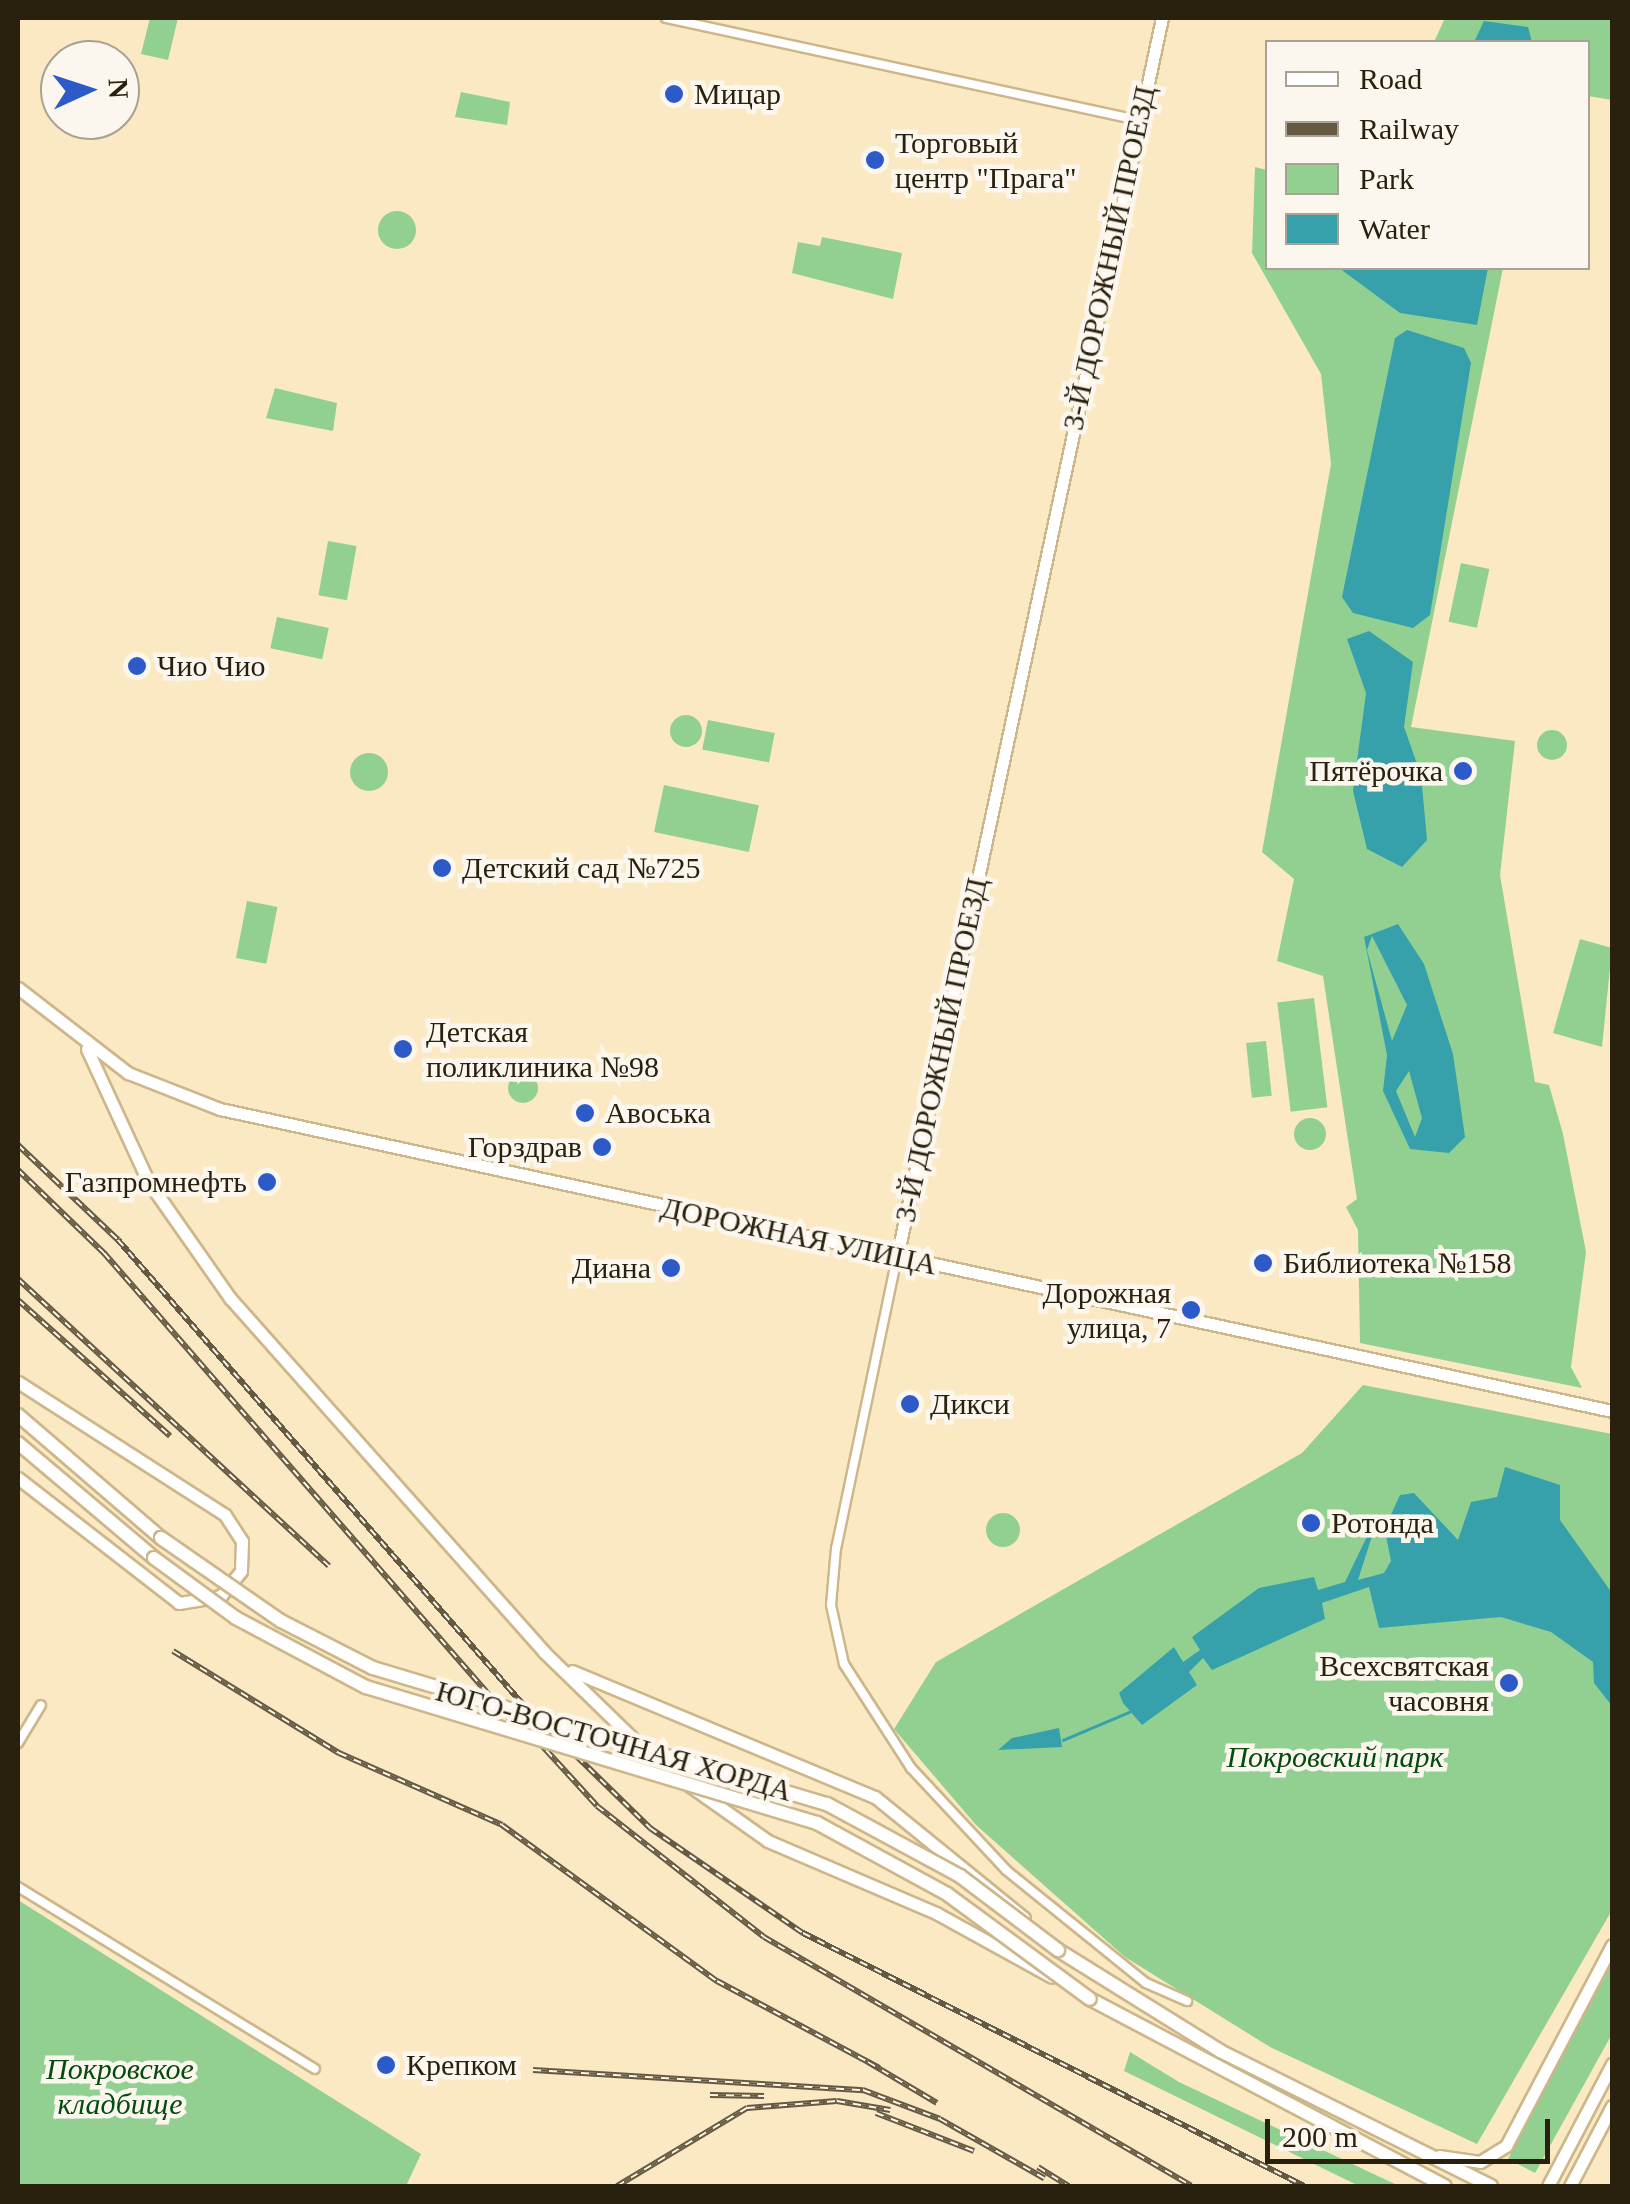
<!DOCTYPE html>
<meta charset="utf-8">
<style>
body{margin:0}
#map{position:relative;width:1630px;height:2204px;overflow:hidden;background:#fbe9c3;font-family:Georgia,serif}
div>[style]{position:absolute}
.green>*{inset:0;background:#92d092;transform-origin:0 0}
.round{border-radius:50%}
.water>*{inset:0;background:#37a1ab}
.stream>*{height:2.5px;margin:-1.25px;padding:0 1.25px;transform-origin:1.25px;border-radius:1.25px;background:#37a1ab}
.roads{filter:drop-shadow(2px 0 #cdb689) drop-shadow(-2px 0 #cdb689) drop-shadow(0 2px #cdb689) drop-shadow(0 -2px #cdb689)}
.street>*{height:8px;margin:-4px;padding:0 4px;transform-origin:4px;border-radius:4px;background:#fff}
.secondary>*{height:11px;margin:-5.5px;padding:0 5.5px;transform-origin:5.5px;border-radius:5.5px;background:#fff}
.primary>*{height:12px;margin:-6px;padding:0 6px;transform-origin:6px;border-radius:6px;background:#fff}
.rail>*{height:6px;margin-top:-3px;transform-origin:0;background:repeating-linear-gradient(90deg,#fcf7ee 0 8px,#655942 0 16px);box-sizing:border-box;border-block:2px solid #655942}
.bridges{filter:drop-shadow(2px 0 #cdb689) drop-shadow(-2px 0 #cdb689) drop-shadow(0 2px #cdb689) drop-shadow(0 -2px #cdb689)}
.primary-bridge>*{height:12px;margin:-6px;padding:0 6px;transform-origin:6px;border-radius:6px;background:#fff}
.dots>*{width:28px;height:28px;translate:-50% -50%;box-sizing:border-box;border:5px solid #fcf7ee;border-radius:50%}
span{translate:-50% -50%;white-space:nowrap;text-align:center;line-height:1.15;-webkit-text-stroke:9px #fcf7ee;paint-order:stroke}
.poi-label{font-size:30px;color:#29200e}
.left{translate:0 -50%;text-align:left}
.right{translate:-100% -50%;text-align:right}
.street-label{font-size:30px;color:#29200e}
.park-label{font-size:30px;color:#034b0e;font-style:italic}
.frame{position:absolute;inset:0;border:20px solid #29200e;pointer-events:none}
.legend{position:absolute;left:1265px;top:40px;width:325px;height:230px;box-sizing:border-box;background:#fcf7ee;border:2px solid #a8a194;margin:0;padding:12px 18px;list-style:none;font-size:30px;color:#29200e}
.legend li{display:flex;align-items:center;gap:20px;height:50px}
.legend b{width:50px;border:2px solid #a8a194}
.north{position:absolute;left:40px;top:40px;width:100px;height:100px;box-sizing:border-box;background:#fcf7ee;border:2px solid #a8a194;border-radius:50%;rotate:87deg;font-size:28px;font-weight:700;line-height:40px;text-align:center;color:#29200e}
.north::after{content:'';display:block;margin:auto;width:35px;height:45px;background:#2d5ac9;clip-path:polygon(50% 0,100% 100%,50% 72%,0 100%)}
.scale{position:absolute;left:1265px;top:2119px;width:285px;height:45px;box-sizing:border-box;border:5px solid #29200e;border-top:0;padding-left:12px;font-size:30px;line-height:35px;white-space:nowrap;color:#29200e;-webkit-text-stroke:8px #fcf7ee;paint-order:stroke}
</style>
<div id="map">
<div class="green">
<i style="clip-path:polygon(150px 18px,178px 18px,168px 60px,141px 54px)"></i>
<i style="clip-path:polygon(1445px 18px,1612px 18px,1612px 100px,1588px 96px,1588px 42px,1434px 42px)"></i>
<i style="clip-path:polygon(461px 92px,510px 102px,507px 125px,455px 117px)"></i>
<i style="clip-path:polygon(1255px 167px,1267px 170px,1268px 268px,1503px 268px,1411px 727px,1515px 741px,1500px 875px,1535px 1082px,1549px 1085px,1563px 1134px,1586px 1252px,1571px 1367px,1582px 1388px,1360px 1343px,1358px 1230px,1346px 1207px,1357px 1199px,1323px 976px,1277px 961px,1294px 879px,1262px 852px,1331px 464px,1321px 374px,1252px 253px)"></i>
<i class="round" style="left:378px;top:211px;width:38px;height:38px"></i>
<i style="clip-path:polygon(822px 237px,902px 253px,893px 299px,792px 273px,798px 242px,820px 246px)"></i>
<i style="clip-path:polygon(275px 388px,337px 403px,333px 431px,266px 418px)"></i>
<i style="left:328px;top:541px;width:29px;height:55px;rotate:10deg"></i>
<i style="left:1461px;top:563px;width:29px;height:60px;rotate:12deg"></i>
<i style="left:277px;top:617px;width:53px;height:32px;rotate:12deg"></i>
<i class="round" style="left:670px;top:715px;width:32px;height:32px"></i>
<i style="left:708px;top:720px;width:68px;height:30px;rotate:11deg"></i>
<i class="round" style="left:1537px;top:730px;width:30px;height:30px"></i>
<i class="round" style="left:350px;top:753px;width:38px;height:38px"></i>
<i style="left:664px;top:785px;width:97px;height:48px;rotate:12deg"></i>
<i style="left:247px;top:901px;width:31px;height:58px;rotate:11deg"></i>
<i style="clip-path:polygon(1580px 939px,1612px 948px,1602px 1047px,1553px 1033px)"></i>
<i style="left:1314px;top:998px;width:110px;height:37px;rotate:83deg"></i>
<i style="left:1266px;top:1041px;width:55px;height:20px;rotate:84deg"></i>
<i class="round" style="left:508px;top:1073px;width:30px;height:30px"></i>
<i class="round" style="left:1294px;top:1118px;width:32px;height:32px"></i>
<i style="clip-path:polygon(1363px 1385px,1612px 1434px,1612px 1910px,1477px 2144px,1270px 2047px,1125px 1957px,976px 1825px,894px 1729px,936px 1662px,1302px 1453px)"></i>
<i class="round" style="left:986px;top:1513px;width:34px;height:34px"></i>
<i style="clip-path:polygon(18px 1900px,421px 2154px,406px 2186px,18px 2186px)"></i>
<i style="clip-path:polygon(1612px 1961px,1612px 2034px,1535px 2173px,1508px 2159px)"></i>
<i style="clip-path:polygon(1130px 2052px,1179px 2082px,1399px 2186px,1359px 2186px,1124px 2071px)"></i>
</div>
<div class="water">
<i style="clip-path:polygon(1484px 21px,1528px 27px,1532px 42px,1474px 42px)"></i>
<i style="clip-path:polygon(1339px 268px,1488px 268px,1477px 325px,1400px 313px)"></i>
<i style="clip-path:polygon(1407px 330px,1464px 348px,1471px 363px,1430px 615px,1413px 628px,1353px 613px,1342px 597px,1395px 338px)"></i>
<i style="clip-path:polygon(1369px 631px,1413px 662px,1404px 727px,1421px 775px,1427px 840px,1402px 867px,1367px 849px,1353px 791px,1366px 693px,1347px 639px)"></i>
<i style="clip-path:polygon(evenodd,1398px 924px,1424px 964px,1453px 1054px,1465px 1137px,1449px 1153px,1410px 1149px,1383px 1091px,1387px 1055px,1364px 937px,1398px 924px,1372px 936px,1407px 1005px,1392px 1041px,1367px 950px,1372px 936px,1398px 924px,1409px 1071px,1422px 1118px,1415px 1137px,1396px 1091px,1409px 1071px)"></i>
<i style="clip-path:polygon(evenodd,1505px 1467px,1560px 1485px,1560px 1520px,1612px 1593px,1612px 1706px,1594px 1683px,1593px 1662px,1551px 1632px,1501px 1617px,1379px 1628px,1369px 1587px,1322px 1603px,1325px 1619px,1212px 1670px,1203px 1658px,1189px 1672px,1197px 1685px,1142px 1725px,1123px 1703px,1119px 1693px,1174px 1647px,1183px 1662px,1200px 1650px,1192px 1637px,1259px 1588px,1314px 1577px,1318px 1590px,1345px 1582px,1373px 1524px,1388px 1521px,1400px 1495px,1414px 1493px,1458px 1540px,1471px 1502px,1497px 1497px,1505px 1467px,1385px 1531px,1391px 1561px,1384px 1573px,1358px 1580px,1372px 1536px,1385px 1531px)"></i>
<i style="clip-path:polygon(1059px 1728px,1062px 1747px,998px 1750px,1012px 1738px)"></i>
</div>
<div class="stream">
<i style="left:1063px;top:1740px;width:72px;rotate:-23deg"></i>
</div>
<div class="roads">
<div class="street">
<i style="left:666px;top:18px;width:484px;rotate:12.2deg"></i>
<i style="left:897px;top:1257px;width:297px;rotate:101.8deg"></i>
<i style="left:836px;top:1548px;width:57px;rotate:95deg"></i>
<i style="left:831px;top:1605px;width:60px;rotate:77.6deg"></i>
<i style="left:844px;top:1664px;width:124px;rotate:57.2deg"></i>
<i style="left:911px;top:1768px;width:139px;rotate:47deg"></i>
<i style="left:1006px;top:1870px;width:180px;rotate:38.9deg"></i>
<i style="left:1146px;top:1983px;width:45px;rotate:23.7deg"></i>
<i style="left:18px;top:1743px;width:44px;rotate:-58.8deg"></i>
<i style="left:18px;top:1887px;width:348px;rotate:31.5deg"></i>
</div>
<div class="secondary">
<i style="left:18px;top:988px;width:139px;rotate:37.7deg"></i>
<i style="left:128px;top:1073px;width:99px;rotate:21.4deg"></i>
<i style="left:220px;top:1109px;width:1424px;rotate:12.24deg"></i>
<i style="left:87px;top:1049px;width:145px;rotate:65.2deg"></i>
<i style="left:148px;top:1181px;width:143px;rotate:55deg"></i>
<i style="left:230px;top:1298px;width:473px;rotate:48.4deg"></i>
<i style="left:544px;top:1652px;width:161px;rotate:44.2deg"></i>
<i style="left:659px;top:1764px;width:133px;rotate:35.2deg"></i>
<i style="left:768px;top:1841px;width:183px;rotate:23.2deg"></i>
<i style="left:936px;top:1913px;width:132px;rotate:28.9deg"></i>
<i style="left:897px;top:1257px;width:1267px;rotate:-77.93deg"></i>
<i style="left:18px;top:1382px;width:246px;rotate:32.7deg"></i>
<i style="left:225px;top:1515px;width:31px;rotate:57deg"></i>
<i style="left:242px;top:1541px;width:30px;rotate:92deg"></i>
<i style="left:241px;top:1571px;width:32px;rotate:129deg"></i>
<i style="left:221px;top:1596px;width:43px;rotate:170.5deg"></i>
<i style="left:179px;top:1603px;width:204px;rotate:-142.2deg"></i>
<i style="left:572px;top:1671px;width:328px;rotate:22.6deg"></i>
<i style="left:875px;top:1797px;width:192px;rotate:39.1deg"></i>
<i style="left:1439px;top:2156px;width:41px;rotate:8.3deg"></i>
<i style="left:1480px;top:2162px;width:31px;rotate:-32deg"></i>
<i style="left:1506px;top:2146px;width:227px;rotate:-62.2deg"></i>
<i style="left:1548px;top:2186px;width:138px;rotate:-62.3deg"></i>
<i style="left:1570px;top:2186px;width:90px;rotate:-62.3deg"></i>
</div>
<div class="primary">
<i style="left:18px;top:1415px;width:189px;rotate:40.7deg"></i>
<i style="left:18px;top:1443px;width:178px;rotate:40.2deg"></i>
<i style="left:1058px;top:1950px;width:191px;rotate:31.9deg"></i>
<i style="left:1220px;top:2051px;width:303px;rotate:26.5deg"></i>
<i style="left:1090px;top:1999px;width:401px;rotate:27.8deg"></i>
</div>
</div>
<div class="rail">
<i style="left:18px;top:1145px;width:138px;rotate:43.5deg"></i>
<i style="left:118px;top:1240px;width:612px;rotate:48.91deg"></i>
<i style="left:520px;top:1701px;width:182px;rotate:44.3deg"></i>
<i style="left:650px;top:1828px;width:186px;rotate:34.5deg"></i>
<i style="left:803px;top:1933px;width:561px;rotate:26.79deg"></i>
<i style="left:18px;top:1170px;width:120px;rotate:44deg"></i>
<i style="left:104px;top:1253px;width:630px;rotate:48.93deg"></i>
<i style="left:18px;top:1279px;width:423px;rotate:42.7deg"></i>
<i style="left:18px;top:1300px;width:204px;rotate:41.8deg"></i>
<i style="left:173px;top:1651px;width:195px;rotate:31.6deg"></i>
<i style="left:339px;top:1753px;width:178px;rotate:23.8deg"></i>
<i style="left:502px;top:1825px;width:266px;rotate:36deg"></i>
<i style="left:717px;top:1981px;width:184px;rotate:28.2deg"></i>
<i style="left:514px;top:1715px;width:123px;rotate:47.6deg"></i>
<i style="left:597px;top:1806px;width:212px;rotate:38.1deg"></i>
<i style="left:764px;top:1937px;width:494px;rotate:30.2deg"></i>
<i style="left:868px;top:2062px;width:80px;rotate:30.7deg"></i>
<i style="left:533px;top:2070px;width:331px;rotate:3.5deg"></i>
<i style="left:863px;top:2090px;width:82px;rotate:20.6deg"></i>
<i style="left:940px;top:2119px;width:120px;rotate:29.6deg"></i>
<i style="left:710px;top:2095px;width:54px;rotate:1.1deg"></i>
<i style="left:876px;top:2113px;width:105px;rotate:21.2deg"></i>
<i style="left:1038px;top:2167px;width:36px;rotate:32deg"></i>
<i style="left:617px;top:2186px;width:152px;rotate:-31deg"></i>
<i style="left:747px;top:2108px;width:90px;rotate:-4.4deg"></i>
<i style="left:837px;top:2101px;width:54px;rotate:9.6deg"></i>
</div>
<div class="bridges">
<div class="primary-bridge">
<i style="left:161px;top:1538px;width:146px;rotate:34.7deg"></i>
<i style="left:281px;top:1621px;width:103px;rotate:27.1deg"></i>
<i style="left:373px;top:1668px;width:474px;rotate:16.7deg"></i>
<i style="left:827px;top:1804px;width:151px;rotate:28.4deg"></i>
<i style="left:960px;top:1876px;width:123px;rotate:37.1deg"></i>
<i style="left:154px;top:1558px;width:102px;rotate:36.2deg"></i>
<i style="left:236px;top:1618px;width:147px;rotate:28deg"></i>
<i style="left:366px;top:1687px;width:471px;rotate:16.8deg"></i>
<i style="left:817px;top:1823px;width:148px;rotate:28.6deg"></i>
<i style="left:947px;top:1894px;width:177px;rotate:36.3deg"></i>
</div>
</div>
<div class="dots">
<i style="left:674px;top:94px;background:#2d5ac9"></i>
<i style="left:875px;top:160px;background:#2d5ac9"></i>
<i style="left:137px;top:666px;background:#2d5ac9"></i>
<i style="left:1463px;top:771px;background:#2d5ac9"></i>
<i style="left:442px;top:868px;background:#2d5ac9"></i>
<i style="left:403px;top:1049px;background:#2d5ac9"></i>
<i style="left:585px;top:1113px;background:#2d5ac9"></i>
<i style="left:602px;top:1147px;background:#2d5ac9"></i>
<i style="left:267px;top:1182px;background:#2d5ac9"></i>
<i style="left:1263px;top:1263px;background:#2d5ac9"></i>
<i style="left:671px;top:1268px;background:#2d5ac9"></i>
<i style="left:1191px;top:1310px;background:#2d5ac9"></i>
<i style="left:910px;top:1404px;background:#2d5ac9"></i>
<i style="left:1311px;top:1523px;background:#2d5ac9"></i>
<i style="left:1509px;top:1683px;background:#2d5ac9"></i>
<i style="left:386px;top:2065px;background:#2d5ac9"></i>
</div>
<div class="poi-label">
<span class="left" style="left:694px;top:94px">Мицар</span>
<span class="left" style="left:895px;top:160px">Торговый<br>центр "Прага"</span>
<span class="left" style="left:157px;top:666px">Чио Чио</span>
<span class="right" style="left:1443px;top:771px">Пятёрочка</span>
<span class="left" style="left:462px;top:868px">Детский сад №725</span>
<span class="left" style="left:426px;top:1049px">Детская<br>поликлиника №98</span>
<span class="left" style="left:605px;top:1113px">Авоська</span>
<span class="right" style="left:582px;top:1147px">Горздрав</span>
<span class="right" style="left:247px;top:1182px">Газпромнефть</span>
<span class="left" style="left:1283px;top:1263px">Библиотека №158</span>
<span class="right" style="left:651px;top:1268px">Диана</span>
<span class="right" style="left:1171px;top:1310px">Дорожная<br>улица, 7</span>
<span class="left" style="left:930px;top:1404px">Дикси</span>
<span class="left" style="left:1331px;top:1523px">Ротонда</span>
<span class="right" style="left:1489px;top:1683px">Всехсвятская<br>часовня</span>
<span class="left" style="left:406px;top:2065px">Крепком</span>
</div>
<div class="street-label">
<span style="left:1109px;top:258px;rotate:-78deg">3-Й ДОРОЖНЫЙ ПРОЕЗД</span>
<span style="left:941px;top:1050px;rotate:-78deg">3-Й ДОРОЖНЫЙ ПРОЕЗД</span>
<span style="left:799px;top:1236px;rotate:12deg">ДОРОЖНАЯ УЛИЦА</span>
<span style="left:614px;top:1741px;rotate:16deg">ЮГО-ВОСТОЧНАЯ ХОРДА</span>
</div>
<div class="park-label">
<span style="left:1335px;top:1757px">Покровский парк</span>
<span style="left:120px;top:2086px">Покровское<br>кладбище</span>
</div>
<div class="frame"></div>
<ul class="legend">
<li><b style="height:12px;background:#fff"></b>Road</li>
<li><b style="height:12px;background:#655942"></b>Railway</li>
<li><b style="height:28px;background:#92d092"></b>Park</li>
<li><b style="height:28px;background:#37a1ab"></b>Water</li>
</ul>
<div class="north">N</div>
<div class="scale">200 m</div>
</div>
